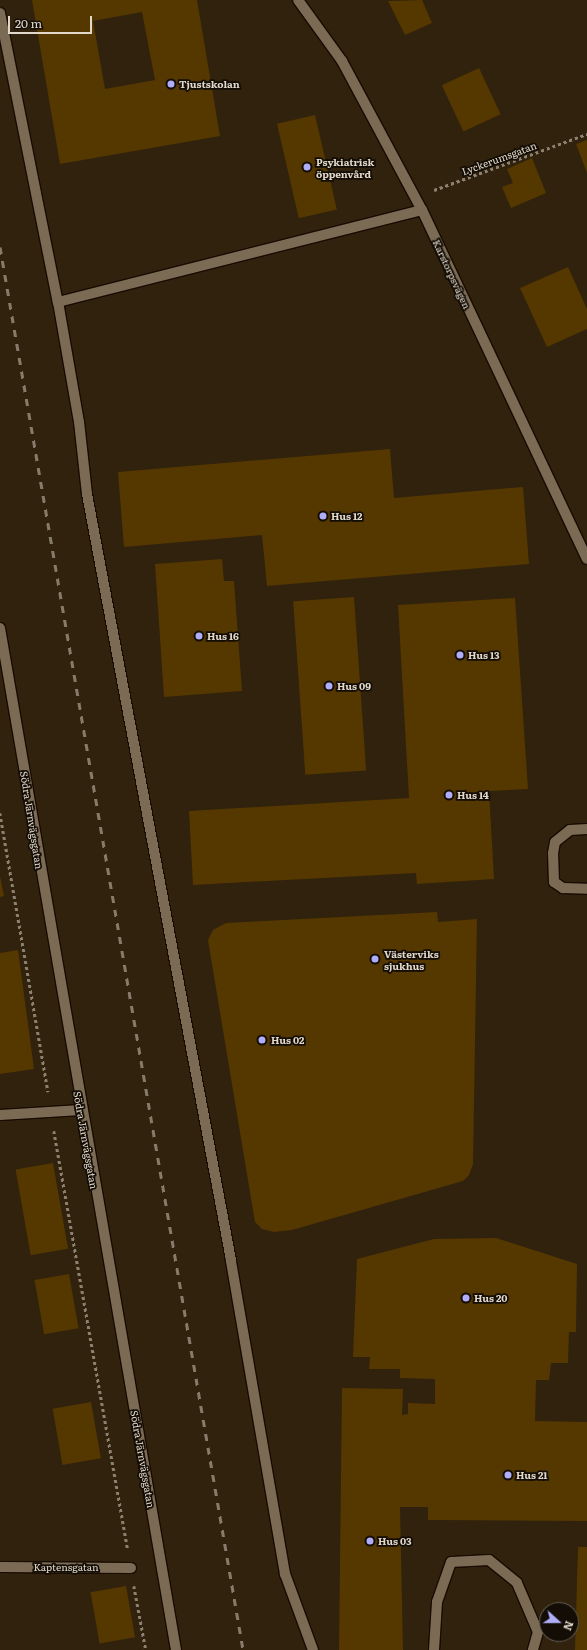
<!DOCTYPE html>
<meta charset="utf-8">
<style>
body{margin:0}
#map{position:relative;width:587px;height:1650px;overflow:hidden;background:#30220d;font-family:Literata,serif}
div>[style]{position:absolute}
.building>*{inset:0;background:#553700;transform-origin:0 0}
.path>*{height:2.5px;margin-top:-1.25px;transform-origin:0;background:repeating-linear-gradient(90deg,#8d8171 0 3px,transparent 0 6px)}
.roads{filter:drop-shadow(1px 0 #180b00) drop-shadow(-1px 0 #180b00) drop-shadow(0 1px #180b00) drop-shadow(0 -1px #180b00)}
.minor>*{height:10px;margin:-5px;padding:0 5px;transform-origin:5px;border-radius:5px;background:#7c6b54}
.rail>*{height:3px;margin-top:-1.5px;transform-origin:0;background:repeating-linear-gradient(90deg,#877b6a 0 7px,transparent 0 14px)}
.dots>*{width:11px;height:11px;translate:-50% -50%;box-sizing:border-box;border:2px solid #130d05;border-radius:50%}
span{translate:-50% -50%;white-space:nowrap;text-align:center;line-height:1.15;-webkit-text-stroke:3.5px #130d05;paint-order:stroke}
.poi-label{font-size:10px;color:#e1d8cb;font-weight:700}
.left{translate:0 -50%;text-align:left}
.street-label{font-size:10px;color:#e1d8cb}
.north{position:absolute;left:539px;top:1602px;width:40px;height:40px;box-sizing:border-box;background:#130d05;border:1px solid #655e54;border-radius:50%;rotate:111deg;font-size:11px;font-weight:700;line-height:16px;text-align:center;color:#e1d8cb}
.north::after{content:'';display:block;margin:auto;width:14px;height:18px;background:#b0aefa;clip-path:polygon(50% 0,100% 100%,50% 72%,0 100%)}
.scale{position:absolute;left:8px;top:16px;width:84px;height:18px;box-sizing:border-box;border:2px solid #e1d8cb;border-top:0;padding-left:5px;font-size:12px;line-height:14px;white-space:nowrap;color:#e1d8cb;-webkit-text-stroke:3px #130d05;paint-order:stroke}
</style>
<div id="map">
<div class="building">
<i style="clip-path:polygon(evenodd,32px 0,197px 0,220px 136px,60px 164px,32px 0,142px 12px,155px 80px,105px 89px,93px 21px,142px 12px)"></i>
<i style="clip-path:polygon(422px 0,432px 23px,405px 35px,388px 1px)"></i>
<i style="left:479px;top:68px;width:51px;height:41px;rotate:65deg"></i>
<i style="left:315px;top:115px;width:97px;height:39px;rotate:77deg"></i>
<i style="clip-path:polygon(587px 140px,587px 173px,576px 144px)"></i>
<i style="clip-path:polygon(532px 158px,546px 193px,511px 208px,502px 187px,513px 183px,507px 169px)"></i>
<i style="clip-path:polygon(568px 267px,587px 309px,587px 329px,547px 347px,520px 288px)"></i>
<i style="clip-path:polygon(390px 449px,394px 498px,523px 487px,529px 564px,267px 586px,262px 535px,124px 547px,118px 472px)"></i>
<i style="clip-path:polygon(222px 559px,224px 581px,234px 581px,242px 691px,164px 697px,155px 564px)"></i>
<i style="left:354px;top:597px;width:174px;height:61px;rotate:86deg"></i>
<i style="clip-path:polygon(515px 598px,528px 789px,489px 791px,494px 879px,417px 884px,416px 873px,193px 885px,189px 811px,409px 798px,398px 605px)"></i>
<i style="clip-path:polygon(0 876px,4px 896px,0 897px)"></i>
<i style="clip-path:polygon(437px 912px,438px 922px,477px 919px,473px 1164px,469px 1175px,463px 1181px,292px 1230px,274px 1232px,262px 1229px,255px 1222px,208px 940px,213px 930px,226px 923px)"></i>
<i style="clip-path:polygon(18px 950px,34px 1069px,0 1074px,0 953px)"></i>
<i style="left:53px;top:1163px;width:87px;height:38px;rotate:80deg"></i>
<i style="clip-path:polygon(496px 1238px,577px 1264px,576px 1332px,569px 1332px,568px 1363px,551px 1363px,549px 1380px,536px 1380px,535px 1421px,587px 1422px,587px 1521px,428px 1520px,428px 1507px,400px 1507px,403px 1650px,339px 1650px,342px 1388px,403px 1389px,402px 1415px,408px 1414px,408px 1403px,435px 1404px,435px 1379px,400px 1378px,400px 1369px,369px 1369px,370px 1357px,353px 1357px,357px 1259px,434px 1239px)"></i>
<i style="left:69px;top:1274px;width:55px;height:35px;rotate:80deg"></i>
<i style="left:91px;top:1402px;width:57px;height:39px;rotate:80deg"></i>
<i style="clip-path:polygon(578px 1547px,587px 1547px,587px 1650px,575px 1650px)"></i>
<i style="left:126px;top:1586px;width:52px;height:36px;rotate:80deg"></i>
</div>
<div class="path">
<i style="left:434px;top:190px;width:163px;rotate:-20.1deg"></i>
<i style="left:0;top:813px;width:283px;rotate:80.2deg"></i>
<i style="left:54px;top:1131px;width:424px;rotate:80deg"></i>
<i style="left:134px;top:1586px;width:65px;rotate:79.4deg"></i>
</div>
<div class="roads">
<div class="minor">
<i style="left:298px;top:0;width:75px;rotate:54.2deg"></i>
<i style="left:342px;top:61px;width:169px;rotate:61.8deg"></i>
<i style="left:422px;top:210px;width:386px;rotate:64.7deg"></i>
<i style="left:0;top:13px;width:295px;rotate:78.7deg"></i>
<i style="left:0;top:628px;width:1037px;rotate:80.23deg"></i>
<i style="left:587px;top:829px;width:17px;rotate:177deg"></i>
<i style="left:570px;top:830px;width:19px;rotate:141deg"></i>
<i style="left:555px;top:842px;width:11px;rotate:100deg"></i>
<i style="left:553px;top:853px;width:29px;rotate:88deg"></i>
<i style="left:554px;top:882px;width:11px;rotate:34deg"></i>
<i style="left:563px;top:888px;width:24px;rotate:2deg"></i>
<i style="left:0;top:1115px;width:81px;rotate:-3.5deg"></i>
<i style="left:0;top:1567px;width:131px;rotate:0.4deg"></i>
<i style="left:313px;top:1650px;width:81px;rotate:-110.2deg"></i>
<i style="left:285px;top:1574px;width:319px;rotate:-99.8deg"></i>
<i style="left:231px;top:1260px;width:779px;rotate:-100.65deg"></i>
<i style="left:87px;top:494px;width:72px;rotate:-96.3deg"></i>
<i style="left:79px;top:422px;width:122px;rotate:-99.9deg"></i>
<i style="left:58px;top:302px;width:375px;rotate:-14.2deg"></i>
<i style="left:434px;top:1650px;width:48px;rotate:-86.4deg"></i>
<i style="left:437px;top:1602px;width:42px;rotate:-70.7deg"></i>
<i style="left:451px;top:1562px;width:38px;rotate:-3deg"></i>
<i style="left:489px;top:1560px;width:36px;rotate:39deg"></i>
<i style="left:517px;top:1583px;width:53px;rotate:66.8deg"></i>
<i style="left:538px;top:1632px;width:19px;rotate:106deg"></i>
</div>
</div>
<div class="rail">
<i style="left:0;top:247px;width:1424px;rotate:80.17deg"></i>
</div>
<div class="dots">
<i style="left:171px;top:84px;background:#b0aefa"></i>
<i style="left:307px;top:167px;background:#b0aefa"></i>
<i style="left:323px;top:516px;background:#b0aefa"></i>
<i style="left:199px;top:636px;background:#b0aefa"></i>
<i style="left:460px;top:655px;background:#b0aefa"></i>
<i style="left:329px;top:686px;background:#b0aefa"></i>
<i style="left:449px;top:795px;background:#b0aefa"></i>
<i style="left:375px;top:959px;background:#b0aefa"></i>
<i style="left:262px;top:1040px;background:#b0aefa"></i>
<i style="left:466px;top:1298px;background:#b0aefa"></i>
<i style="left:508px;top:1475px;background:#b0aefa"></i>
<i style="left:370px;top:1541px;background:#b0aefa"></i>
</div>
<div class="poi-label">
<span class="left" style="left:179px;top:84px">Tjustskolan</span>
<span class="left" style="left:316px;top:167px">Psykiatrisk<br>öppenvård</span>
<span class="left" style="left:331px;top:516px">Hus 12</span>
<span class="left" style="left:207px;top:636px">Hus 16</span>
<span class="left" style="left:468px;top:655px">Hus 13</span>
<span class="left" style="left:337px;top:686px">Hus 09</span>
<span class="left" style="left:457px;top:795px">Hus 14</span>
<span class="left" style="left:384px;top:959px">Västerviks<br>sjukhus</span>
<span class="left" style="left:271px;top:1040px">Hus 02</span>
<span class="left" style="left:474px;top:1298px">Hus 20</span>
<span class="left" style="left:516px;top:1475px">Hus 21</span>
<span class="left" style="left:378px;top:1541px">Hus 03</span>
</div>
<div class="street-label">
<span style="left:499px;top:158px;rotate:-20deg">Lyckerumsgatan</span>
<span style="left:452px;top:274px;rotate:65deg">Karstorpsvägen</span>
<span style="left:32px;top:820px;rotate:81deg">Södra Järnvägsgatan</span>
<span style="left:86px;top:1140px;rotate:80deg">Södra Järnvägsgatan</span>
<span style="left:143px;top:1459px;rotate:80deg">Södra Järnvägsgatan</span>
<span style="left:66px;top:1567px">Kaptensgatan</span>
</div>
<div class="north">N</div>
<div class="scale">20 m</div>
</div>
